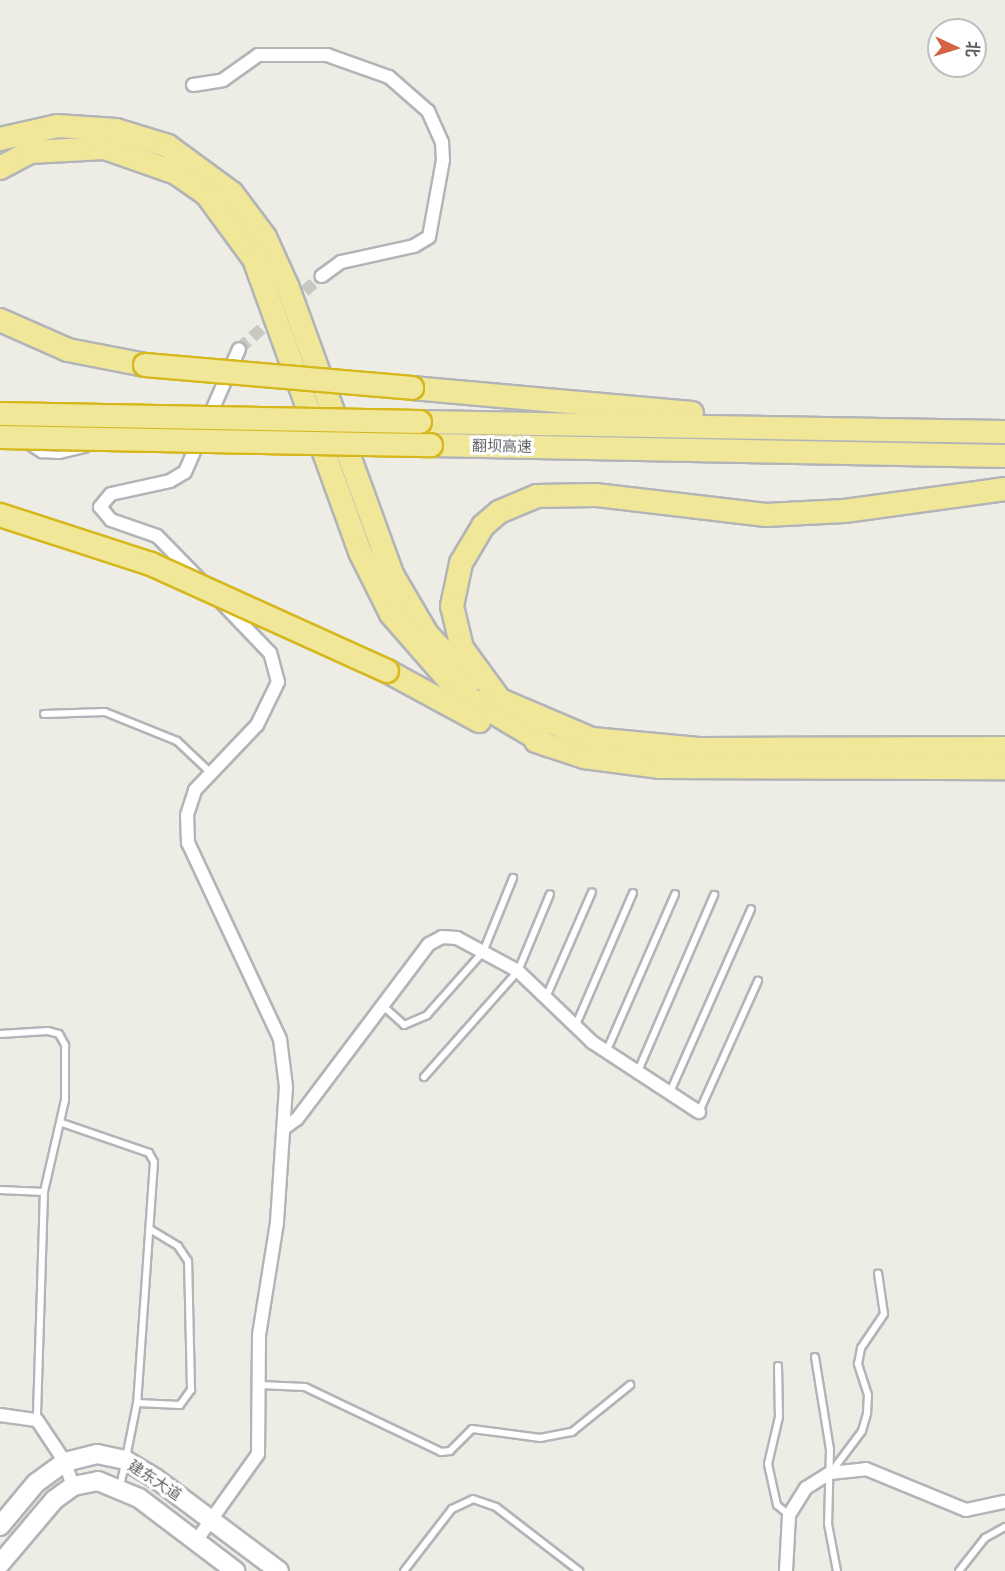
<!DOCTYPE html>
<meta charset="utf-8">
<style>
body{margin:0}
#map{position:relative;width:1005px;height:1571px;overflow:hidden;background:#edece5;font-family:"Asap Condensed","Noto Sans SC",sans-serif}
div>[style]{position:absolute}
.street-tunnel>*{height:12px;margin-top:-6px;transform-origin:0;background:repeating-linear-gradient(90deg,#c9c9c4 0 12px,transparent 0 18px)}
.roads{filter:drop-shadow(2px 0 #b2b4b8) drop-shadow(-2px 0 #b2b4b8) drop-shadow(0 2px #b2b4b8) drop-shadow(0 -2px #b2b4b8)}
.lane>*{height:6px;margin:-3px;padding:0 3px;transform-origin:3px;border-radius:3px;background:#fff}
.street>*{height:12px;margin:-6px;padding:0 6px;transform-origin:6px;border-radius:6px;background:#fff}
.secondary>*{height:18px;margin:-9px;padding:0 9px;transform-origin:9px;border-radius:9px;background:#fff}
.highway>*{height:22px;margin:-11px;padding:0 11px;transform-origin:11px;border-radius:11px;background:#f0e799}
.bridges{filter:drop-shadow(2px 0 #d6b71c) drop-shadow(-2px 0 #d6b71c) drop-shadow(0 2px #d6b71c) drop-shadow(0 -2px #d6b71c)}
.highway-bridge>*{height:22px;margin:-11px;padding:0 11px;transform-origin:11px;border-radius:11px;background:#f0e799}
span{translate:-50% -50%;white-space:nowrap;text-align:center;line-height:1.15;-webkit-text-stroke:6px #fff;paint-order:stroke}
.street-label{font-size:15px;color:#5d5f63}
.north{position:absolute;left:927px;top:18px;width:60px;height:60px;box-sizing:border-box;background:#fff;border:2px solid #bebfc1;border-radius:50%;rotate:94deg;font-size:16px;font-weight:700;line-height:24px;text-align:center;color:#5d5f63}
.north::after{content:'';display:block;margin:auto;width:21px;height:27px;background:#d46444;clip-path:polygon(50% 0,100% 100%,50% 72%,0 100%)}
</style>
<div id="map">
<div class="street-tunnel">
<i style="left:291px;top:303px;width:41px;rotate:-41.1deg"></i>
<i style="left:239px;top:349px;width:52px;rotate:-41.9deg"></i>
</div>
<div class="roads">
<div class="lane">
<i style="left:27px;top:445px;width:17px;rotate:33deg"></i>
<i style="left:41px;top:454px;width:18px;rotate:3deg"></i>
<i style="left:59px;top:455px;width:27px;rotate:-13deg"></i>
<i style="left:44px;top:714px;width:61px;rotate:-1.9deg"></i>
<i style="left:105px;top:712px;width:78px;rotate:21.9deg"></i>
<i style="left:177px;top:741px;width:47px;rotate:43.3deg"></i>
<i style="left:547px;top:995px;width:112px;rotate:-66.4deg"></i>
<i style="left:382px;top:1005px;width:30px;rotate:42deg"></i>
<i style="left:404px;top:1025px;width:25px;rotate:-23deg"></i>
<i style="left:427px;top:1015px;width:84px;rotate:-48.4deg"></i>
<i style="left:483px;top:952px;width:80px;rotate:-67.9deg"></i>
<i style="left:575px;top:1027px;width:146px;rotate:-66.6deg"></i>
<i style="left:0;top:1034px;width:48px;rotate:-3.6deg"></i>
<i style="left:48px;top:1031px;width:11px;rotate:15deg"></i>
<i style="left:59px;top:1034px;width:13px;rotate:61deg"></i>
<i style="left:65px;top:1045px;width:55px;rotate:90deg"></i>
<i style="left:65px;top:1100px;width:94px;rotate:102.9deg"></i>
<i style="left:44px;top:1192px;width:228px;rotate:91.8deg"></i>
<i style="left:607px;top:1050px;width:170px;rotate:-66.4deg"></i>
<i style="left:638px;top:1071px;width:192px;rotate:-66.6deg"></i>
<i style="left:424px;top:1077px;width:142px;rotate:-48.4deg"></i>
<i style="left:518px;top:971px;width:83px;rotate:-67.4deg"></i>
<i style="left:670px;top:1092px;width:200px;rotate:-66.1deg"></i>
<i style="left:699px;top:1112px;width:144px;rotate:-65.8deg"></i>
<i style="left:62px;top:1123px;width:92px;rotate:19deg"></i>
<i style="left:149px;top:1153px;width:10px;rotate:61deg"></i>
<i style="left:154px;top:1162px;width:242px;rotate:94deg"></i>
<i style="left:137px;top:1403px;width:86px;rotate:101.4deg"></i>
<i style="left:0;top:1190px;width:44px;rotate:2.6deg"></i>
<i style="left:815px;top:1357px;width:94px;rotate:80.8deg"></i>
<i style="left:830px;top:1450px;width:74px;rotate:91.5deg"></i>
<i style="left:828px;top:1524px;width:48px;rotate:79.2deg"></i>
<i style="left:778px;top:1366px;width:51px;rotate:88.9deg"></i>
<i style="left:779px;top:1417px;width:48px;rotate:103.2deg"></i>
<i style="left:768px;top:1464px;width:42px;rotate:77.6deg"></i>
<i style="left:777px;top:1505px;width:16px;rotate:40deg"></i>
<i style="left:260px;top:1385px;width:45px;rotate:2.5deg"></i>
<i style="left:305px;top:1387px;width:151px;rotate:25.5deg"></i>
<i style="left:441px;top:1452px;width:9px;rotate:-6deg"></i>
<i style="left:450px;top:1451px;width:31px;rotate:-45deg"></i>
<i style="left:472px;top:1429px;width:69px;rotate:7.5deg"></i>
<i style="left:540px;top:1438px;width:33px;rotate:-11deg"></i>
<i style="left:572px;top:1432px;width:75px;rotate:-39deg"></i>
<i style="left:137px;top:1403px;width:43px;rotate:2.7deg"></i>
<i style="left:180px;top:1405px;width:19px;rotate:-54deg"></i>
<i style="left:191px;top:1390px;width:129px;rotate:-91.3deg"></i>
<i style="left:188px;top:1261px;width:18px;rotate:-124deg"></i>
<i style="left:178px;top:1246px;width:33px;rotate:-149deg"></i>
<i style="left:832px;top:1471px;width:50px;rotate:-53.1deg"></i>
<i style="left:862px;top:1431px;width:19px;rotate:-74deg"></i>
<i style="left:867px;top:1413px;width:18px;rotate:-87deg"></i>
<i style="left:868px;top:1395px;width:33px;rotate:-108deg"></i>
<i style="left:858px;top:1364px;width:16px;rotate:-79deg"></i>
<i style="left:861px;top:1348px;width:41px;rotate:-55.9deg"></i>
<i style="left:884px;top:1314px;width:41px;rotate:-98.3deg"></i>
<i style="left:404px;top:1571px;width:78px;rotate:-52.3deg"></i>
<i style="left:452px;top:1509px;width:23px;rotate:-25deg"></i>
<i style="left:473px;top:1499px;width:24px;rotate:19deg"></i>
<i style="left:496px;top:1507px;width:105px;rotate:37.6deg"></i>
<i style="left:959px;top:1571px;width:42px;rotate:-51.8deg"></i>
<i style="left:985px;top:1538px;width:23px;rotate:-29deg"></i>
</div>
<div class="street">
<i style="left:193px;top:85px;width:30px;rotate:-9deg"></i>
<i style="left:223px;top:80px;width:43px;rotate:-35.5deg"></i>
<i style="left:258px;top:55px;width:69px"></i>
<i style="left:327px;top:55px;width:66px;rotate:19.5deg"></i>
<i style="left:389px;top:77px;width:52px;rotate:41.1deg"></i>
<i style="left:428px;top:111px;width:34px;rotate:66deg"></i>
<i style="left:442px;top:142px;width:18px;rotate:87deg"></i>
<i style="left:443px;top:160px;width:78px;rotate:100.3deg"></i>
<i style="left:429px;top:237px;width:17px;rotate:149deg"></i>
<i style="left:414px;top:246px;width:75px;rotate:167.6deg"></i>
<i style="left:341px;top:262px;width:24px;rotate:144deg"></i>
<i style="left:200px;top:580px;width:62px;rotate:-134.3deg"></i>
<i style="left:157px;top:536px;width:49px;rotate:-160.8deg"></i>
<i style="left:111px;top:520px;width:17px;rotate:-130deg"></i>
<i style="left:100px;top:507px;width:17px;rotate:-50deg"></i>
<i style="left:111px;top:494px;width:60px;rotate:-12.4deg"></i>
<i style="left:170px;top:481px;width:17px;rotate:-31deg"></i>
<i style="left:185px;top:472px;width:134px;rotate:-66.3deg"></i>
<i style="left:283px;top:1129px;width:17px;rotate:-36deg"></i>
<i style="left:297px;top:1119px;width:219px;rotate:-53deg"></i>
<i style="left:429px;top:944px;width:15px;rotate:-28deg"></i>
<i style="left:442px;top:937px;width:15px;rotate:4deg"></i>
<i style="left:457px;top:938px;width:69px;rotate:28.4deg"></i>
<i style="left:518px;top:971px;width:103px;rotate:43.8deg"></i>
<i style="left:592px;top:1042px;width:128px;rotate:33.2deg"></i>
<i style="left:0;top:1415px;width:37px;rotate:8deg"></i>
<i style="left:37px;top:1420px;width:50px;rotate:56.3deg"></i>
<i style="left:65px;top:1462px;width:25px;rotate:72deg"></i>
<i style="left:196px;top:1541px;width:107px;rotate:-54.5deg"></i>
<i style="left:258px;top:1454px;width:119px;rotate:-89.5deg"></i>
<i style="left:259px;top:1335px;width:114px;rotate:-80.9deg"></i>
<i style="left:277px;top:1222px;width:135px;rotate:-86.2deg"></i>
<i style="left:286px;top:1087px;width:48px;rotate:-97.1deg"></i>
<i style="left:280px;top:1039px;width:217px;rotate:-115.1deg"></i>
<i style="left:188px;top:843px;width:28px;rotate:-92deg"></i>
<i style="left:187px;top:815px;width:26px;rotate:-72deg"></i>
<i style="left:195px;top:790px;width:90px;rotate:-46.4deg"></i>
<i style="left:257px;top:725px;width:48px;rotate:-64deg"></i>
<i style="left:278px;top:682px;width:30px;rotate:-105deg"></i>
<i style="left:270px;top:653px;width:69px;rotate:-133.8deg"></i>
<i style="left:786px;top:1571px;width:56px;rotate:-86.9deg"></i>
<i style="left:789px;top:1515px;width:32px;rotate:-58deg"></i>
<i style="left:806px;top:1488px;width:28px;rotate:-32deg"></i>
<i style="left:830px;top:1473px;width:36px;rotate:-6deg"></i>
<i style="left:866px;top:1469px;width:108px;rotate:22.3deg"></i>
<i style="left:966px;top:1510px;width:40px;rotate:-12deg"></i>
</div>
<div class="secondary">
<i style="left:0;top:1526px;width:56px;rotate:-50.1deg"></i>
<i style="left:36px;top:1483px;width:36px;rotate:-36deg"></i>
<i style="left:65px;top:1462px;width:33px;rotate:-14deg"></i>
<i style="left:97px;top:1454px;width:29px;rotate:12deg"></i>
<i style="left:125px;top:1460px;width:35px;rotate:31deg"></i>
<i style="left:155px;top:1478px;width:155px;rotate:36.9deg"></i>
<i style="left:0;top:1564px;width:84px;rotate:-49.8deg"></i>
<i style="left:54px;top:1500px;width:24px;rotate:-36deg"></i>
<i style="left:73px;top:1486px;width:25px;rotate:-11deg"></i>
<i style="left:98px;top:1481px;width:44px;rotate:22.5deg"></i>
<i style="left:139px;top:1498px;width:121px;rotate:37.2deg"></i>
</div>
<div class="highway">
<i style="left:0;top:139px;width:58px;rotate:-12.8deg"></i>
<i style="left:57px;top:126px;width:59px;rotate:3.9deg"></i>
<i style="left:116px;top:130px;width:54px;rotate:17.1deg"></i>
<i style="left:168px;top:146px;width:79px;rotate:36.3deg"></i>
<i style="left:232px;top:193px;width:55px;rotate:53.1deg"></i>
<i style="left:265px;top:237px;width:56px;rotate:65.7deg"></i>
<i style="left:288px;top:288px;width:307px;rotate:70deg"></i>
<i style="left:393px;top:576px;width:67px;rotate:59.6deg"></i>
<i style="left:427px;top:634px;width:64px;rotate:46.3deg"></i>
<i style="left:0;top:168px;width:34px;rotate:-28deg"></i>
<i style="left:30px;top:152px;width:75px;rotate:-3.1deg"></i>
<i style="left:105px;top:148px;width:75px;rotate:19.4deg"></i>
<i style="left:176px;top:173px;width:38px;rotate:35deg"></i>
<i style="left:207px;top:195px;width:79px;rotate:53.7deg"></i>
<i style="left:254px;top:259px;width:312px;rotate:70.1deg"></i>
<i style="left:360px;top:552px;width:69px;rotate:63.4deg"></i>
<i style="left:391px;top:614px;width:103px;rotate:48.9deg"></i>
<i style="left:459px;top:692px;width:104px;rotate:30.8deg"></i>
<i style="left:0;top:320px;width:74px;rotate:23.8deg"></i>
<i style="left:68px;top:350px;width:78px;rotate:11deg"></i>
<i style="left:412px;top:388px;width:281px;rotate:5.1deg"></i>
<i style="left:420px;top:422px;width:585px;rotate:0.98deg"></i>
<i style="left:431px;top:445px;width:574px;rotate:1.1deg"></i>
<i style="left:1005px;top:489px;width:162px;rotate:172.2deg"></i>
<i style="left:844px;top:511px;width:78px;rotate:177.1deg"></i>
<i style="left:766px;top:515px;width:172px;rotate:-173.3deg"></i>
<i style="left:595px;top:495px;width:58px;rotate:179deg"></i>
<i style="left:537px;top:496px;width:41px;rotate:157.2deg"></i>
<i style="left:499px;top:512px;width:21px;rotate:139deg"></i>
<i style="left:483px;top:526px;width:43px;rotate:120.7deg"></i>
<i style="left:461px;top:563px;width:44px;rotate:101.8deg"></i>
<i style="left:452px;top:606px;width:43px;rotate:76.6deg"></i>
<i style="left:462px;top:648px;width:64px;rotate:53.8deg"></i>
<i style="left:500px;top:700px;width:100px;rotate:23deg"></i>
<i style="left:592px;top:739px;width:107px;rotate:5.3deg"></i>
<i style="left:699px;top:749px;width:306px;rotate:-0.2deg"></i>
<i style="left:387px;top:671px;width:105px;rotate:28.5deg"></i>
<i style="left:536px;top:741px;width:51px;rotate:18.4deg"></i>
<i style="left:584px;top:757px;width:77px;rotate:7.5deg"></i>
<i style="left:660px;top:767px;width:345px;rotate:0.2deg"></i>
</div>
</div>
<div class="bridges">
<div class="highway-bridge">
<i style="left:145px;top:365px;width:268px;rotate:4.9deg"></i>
<i style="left:0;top:414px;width:420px;rotate:1.1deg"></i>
<i style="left:0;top:437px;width:431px;rotate:1.1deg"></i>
<i style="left:0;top:515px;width:159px;rotate:18deg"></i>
<i style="left:151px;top:564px;width:259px;rotate:24.4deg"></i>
</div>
</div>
<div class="street-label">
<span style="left:502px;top:446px;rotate:1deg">翻坝高速</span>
<span style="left:155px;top:1480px;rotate:33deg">建东大道</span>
</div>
<div class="north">北</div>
</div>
